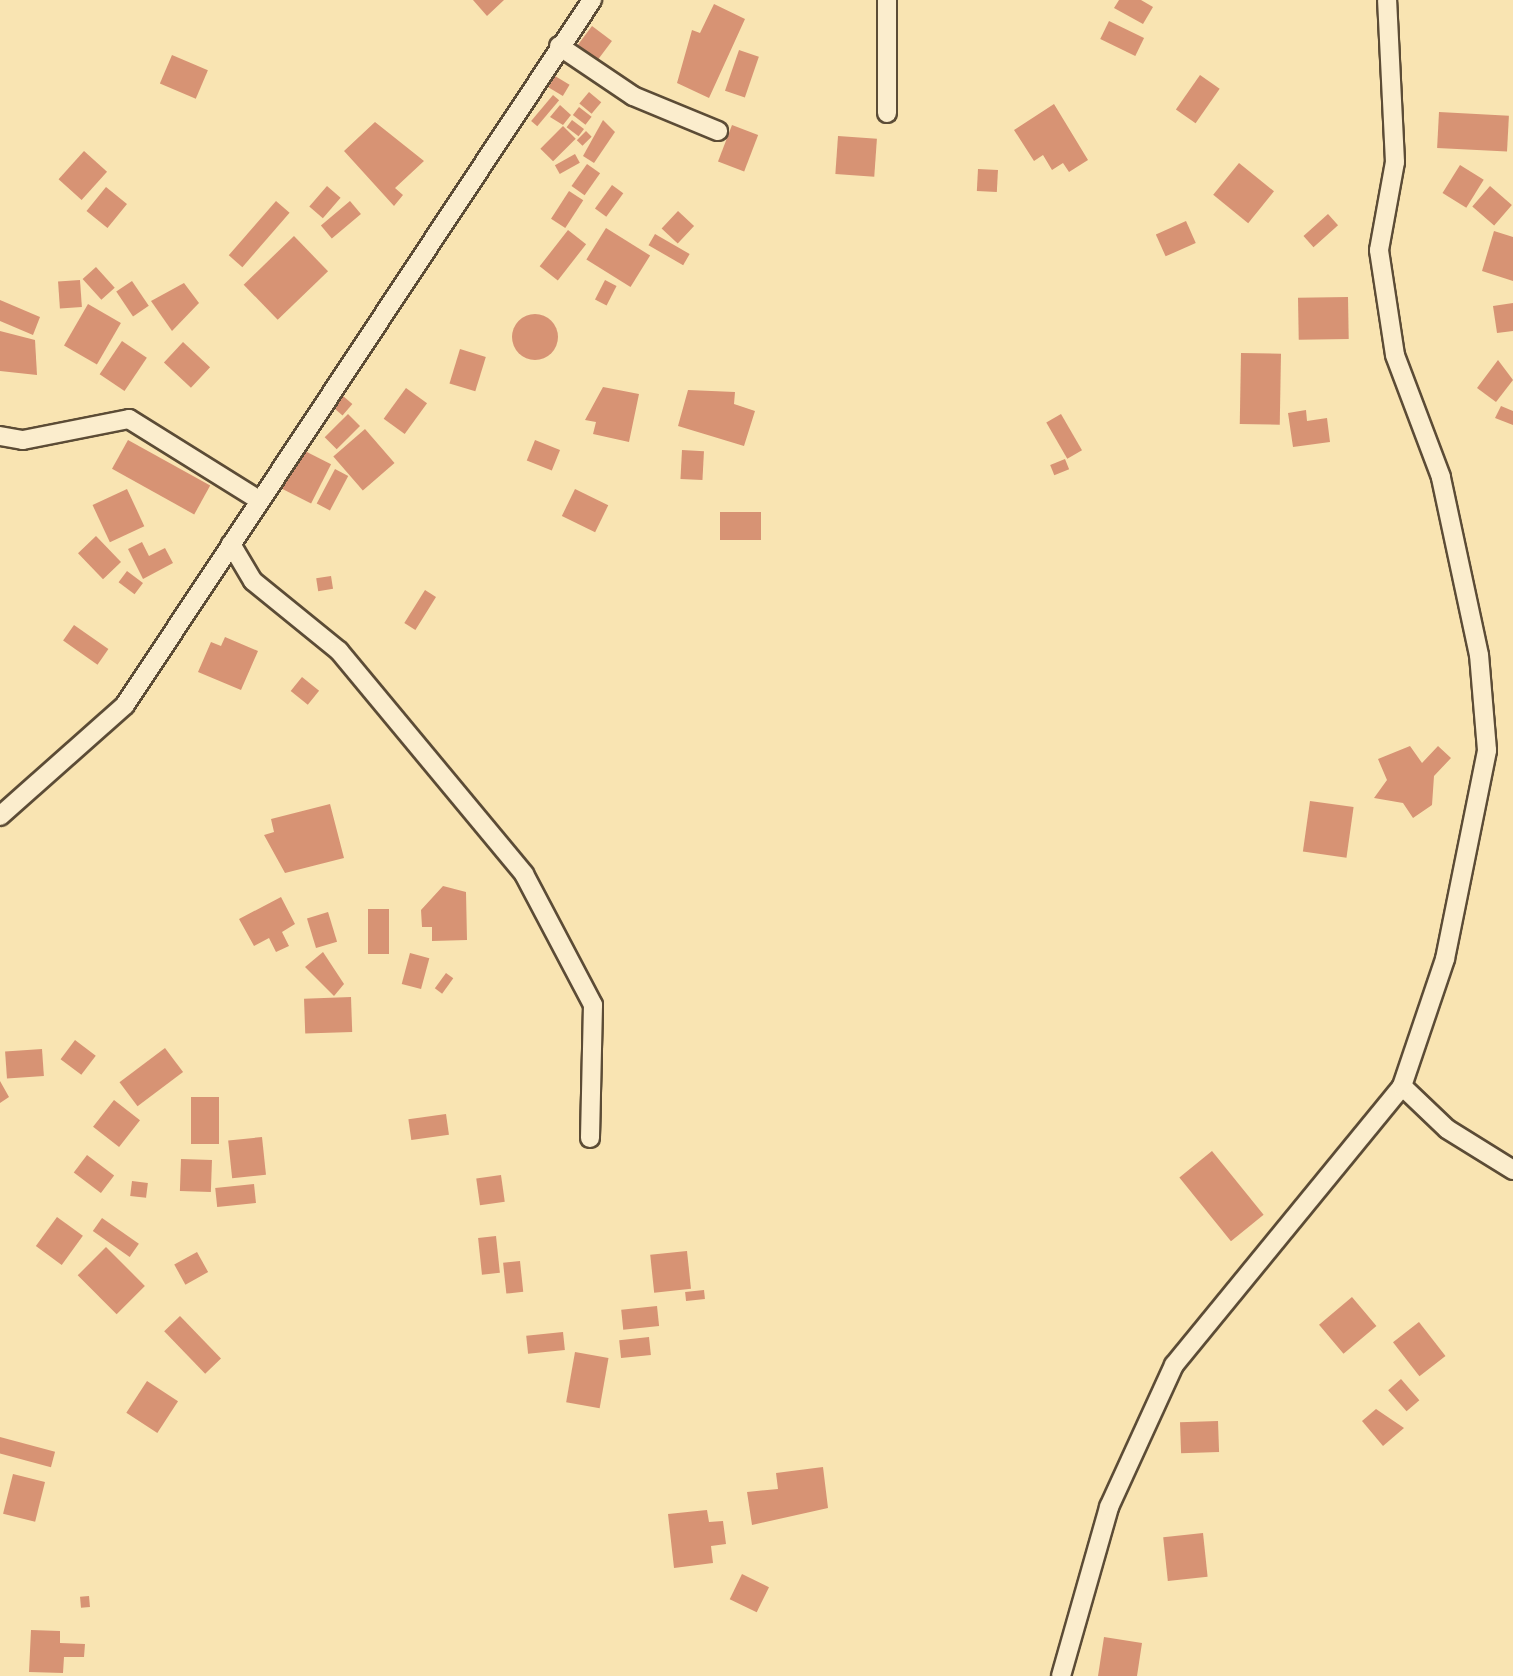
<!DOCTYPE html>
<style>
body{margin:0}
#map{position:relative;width:1513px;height:1676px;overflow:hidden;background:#f9e4b2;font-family:"EB Garamond",serif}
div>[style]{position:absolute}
.building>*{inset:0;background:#d79374;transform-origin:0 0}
.round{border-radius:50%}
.roads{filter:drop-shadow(2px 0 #5c4c36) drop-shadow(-2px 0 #5c4c36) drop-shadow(0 2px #5c4c36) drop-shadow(0 -2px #5c4c36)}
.minor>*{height:18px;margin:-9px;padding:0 9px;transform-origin:9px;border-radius:9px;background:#fbedcd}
span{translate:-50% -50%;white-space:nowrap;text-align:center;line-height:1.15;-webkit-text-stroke:10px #fbedcd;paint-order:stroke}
</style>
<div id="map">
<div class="building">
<i style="clip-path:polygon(473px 0,504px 0,487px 16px)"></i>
<i style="clip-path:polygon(1119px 0,1141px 0,1153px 7px,1143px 24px,1114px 8px)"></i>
<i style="clip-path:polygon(714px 4px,745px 19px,709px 98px,677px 83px,692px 30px,700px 33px)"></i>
<i style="left:1109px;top:21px;width:39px;height:20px;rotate:26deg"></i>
<i style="left:592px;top:26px;width:25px;height:24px;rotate:37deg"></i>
<i style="left:739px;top:50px;width:21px;height:43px;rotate:19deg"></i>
<i style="left:172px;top:55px;width:39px;height:31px;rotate:23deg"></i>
<i style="left:1200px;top:75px;width:24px;height:42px;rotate:35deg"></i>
<i style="left:555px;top:76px;width:17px;height:13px;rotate:31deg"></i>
<i style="left:589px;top:92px;width:16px;height:15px;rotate:40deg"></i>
<i style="left:553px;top:95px;width:8px;height:34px;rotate:40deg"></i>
<i style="clip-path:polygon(1054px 104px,1088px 160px,1069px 172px,1063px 163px,1052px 170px,1043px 155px,1034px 161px,1014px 130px)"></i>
<i style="clip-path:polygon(560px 105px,571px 115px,563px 125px,550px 117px)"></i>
<i style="left:579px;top:107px;width:16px;height:10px;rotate:38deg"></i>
<i style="left:1439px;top:112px;width:70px;height:36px;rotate:3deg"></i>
<i style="left:572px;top:120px;width:15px;height:9px;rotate:37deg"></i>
<i style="clip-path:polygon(603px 120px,615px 132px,594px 163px,583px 156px)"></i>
<i style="clip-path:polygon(375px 122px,424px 161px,395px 188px,403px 195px,394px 206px,344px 151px)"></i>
<i style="left:732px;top:125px;width:28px;height:39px;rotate:21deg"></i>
<i style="left:563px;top:126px;width:18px;height:32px;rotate:45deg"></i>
<i style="left:586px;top:131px;width:8px;height:13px;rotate:45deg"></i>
<i style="left:838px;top:136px;width:39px;height:38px;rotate:4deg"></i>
<i style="left:84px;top:151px;width:31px;height:38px;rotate:42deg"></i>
<i style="left:575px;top:154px;width:10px;height:23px;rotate:61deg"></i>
<i style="left:1239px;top:163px;width:45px;height:41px;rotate:39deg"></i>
<i style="left:587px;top:164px;width:16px;height:27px;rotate:35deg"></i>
<i style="left:1460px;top:165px;width:28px;height:33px;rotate:32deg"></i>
<i style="left:978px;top:169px;width:20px;height:22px;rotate:3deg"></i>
<i style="left:612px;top:185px;width:14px;height:29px;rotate:36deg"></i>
<i style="left:327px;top:186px;width:18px;height:27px;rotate:41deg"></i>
<i style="left:1490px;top:186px;width:29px;height:27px;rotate:41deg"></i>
<i style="left:106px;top:187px;width:27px;height:31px;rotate:39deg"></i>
<i style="left:569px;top:191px;width:17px;height:33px;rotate:33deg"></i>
<i style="left:276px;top:201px;width:18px;height:72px;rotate:41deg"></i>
<i style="left:350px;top:201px;width:17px;height:38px;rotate:50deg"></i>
<i style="left:678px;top:211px;width:22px;height:24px;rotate:43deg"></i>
<i style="left:1328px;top:214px;width:15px;height:33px;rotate:48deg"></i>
<i style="left:1186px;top:221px;width:24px;height:33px;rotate:66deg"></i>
<i style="left:606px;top:228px;width:52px;height:37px;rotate:32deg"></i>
<i style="left:568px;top:230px;width:23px;height:46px;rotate:38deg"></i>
<i style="clip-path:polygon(1494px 231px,1513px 237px,1513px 281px,1482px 271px)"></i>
<i style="left:655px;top:234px;width:40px;height:13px;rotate:30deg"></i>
<i style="left:294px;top:236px;width:49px;height:70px;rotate:46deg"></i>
<i style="left:96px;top:267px;width:28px;height:18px;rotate:48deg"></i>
<i style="left:80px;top:280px;width:27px;height:22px;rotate:86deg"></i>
<i style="left:605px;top:280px;width:13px;height:22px;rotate:27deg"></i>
<i style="left:132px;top:281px;width:30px;height:19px;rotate:56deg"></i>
<i style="clip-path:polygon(184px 283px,199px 303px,172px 331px,151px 301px)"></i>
<i style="left:1348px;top:297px;width:42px;height:50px;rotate:89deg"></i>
<i style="clip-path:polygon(0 300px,40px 317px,33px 335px,0 321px)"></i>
<i style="clip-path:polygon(1513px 303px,1513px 331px,1497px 333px,1493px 306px)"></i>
<i style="left:88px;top:304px;width:38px;height:48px;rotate:30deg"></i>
<i class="round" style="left:512px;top:314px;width:46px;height:46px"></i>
<i style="clip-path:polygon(0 331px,35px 340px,37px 375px,0 371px)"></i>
<i style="left:122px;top:341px;width:30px;height:40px;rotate:34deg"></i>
<i style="left:183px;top:342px;width:37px;height:28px;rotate:43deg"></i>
<i style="left:460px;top:349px;width:27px;height:36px;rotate:17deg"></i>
<i style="left:1241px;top:353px;width:40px;height:71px;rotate:1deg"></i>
<i style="clip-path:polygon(1498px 360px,1513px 380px,1496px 402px,1477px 388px)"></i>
<i style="clip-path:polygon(603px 387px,639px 394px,629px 442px,593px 434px,596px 422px,585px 420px)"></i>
<i style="left:406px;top:388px;width:26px;height:38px;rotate:36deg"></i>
<i style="left:335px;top:389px;width:23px;height:15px;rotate:41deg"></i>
<i style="clip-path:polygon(688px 390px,735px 392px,734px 404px,755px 411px,744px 446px,678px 426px)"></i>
<i style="clip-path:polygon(1501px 406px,1513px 411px,1513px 425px,1495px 418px)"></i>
<i style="clip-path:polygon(1306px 410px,1307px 421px,1327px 418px,1330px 442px,1293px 447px,1288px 413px)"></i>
<i style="left:348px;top:414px;width:17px;height:33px;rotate:45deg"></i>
<i style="left:1061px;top:414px;width:42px;height:17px;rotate:60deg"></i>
<i style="left:365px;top:429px;width:45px;height:42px;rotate:49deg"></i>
<i style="left:128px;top:440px;width:94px;height:33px;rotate:29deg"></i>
<i style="left:535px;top:440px;width:27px;height:22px;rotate:22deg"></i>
<i style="left:299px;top:448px;width:36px;height:44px;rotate:27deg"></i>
<i style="left:682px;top:450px;width:22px;height:29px;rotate:3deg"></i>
<i style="left:1065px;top:459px;width:11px;height:16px;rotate:68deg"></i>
<i style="left:335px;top:469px;width:15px;height:39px;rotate:28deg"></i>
<i style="left:127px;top:489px;width:41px;height:38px;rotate:65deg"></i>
<i style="left:575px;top:489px;width:37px;height:30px;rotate:26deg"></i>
<i style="left:761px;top:512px;width:28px;height:41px;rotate:90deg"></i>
<i style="left:96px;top:536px;width:36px;height:25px;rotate:46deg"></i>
<i style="clip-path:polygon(142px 542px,149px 556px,165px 548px,173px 563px,143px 579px,128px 549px)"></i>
<i style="left:127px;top:571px;width:20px;height:14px;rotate:37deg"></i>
<i style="left:331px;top:576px;width:13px;height:15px;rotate:81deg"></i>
<i style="left:425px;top:590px;width:13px;height:39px;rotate:32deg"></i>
<i style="left:74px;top:625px;width:42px;height:19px;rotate:35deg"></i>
<i style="clip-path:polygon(225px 637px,258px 651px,241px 690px,198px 672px,211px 642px,221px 646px)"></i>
<i style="left:302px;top:677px;width:22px;height:18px;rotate:39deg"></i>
<i style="clip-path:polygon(1410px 746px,1422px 763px,1438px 746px,1451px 758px,1434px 776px,1432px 805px,1413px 818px,1403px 803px,1374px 798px,1387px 780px,1378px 759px)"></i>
<i style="left:1310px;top:801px;width:44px;height:51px;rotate:8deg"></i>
<i style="clip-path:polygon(330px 804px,344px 858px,285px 873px,264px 835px,274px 832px,271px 819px)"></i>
<i style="clip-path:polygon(443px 886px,466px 892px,467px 940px,432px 941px,432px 927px,422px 927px,421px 910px)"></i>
<i style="clip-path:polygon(281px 897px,295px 924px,282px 932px,289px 946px,276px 952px,269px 938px,254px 946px,239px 919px)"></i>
<i style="left:368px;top:909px;width:21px;height:45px"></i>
<i style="left:328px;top:912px;width:31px;height:22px;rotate:73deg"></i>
<i style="clip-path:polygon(323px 952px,344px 984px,334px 996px,305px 967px)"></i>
<i style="left:410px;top:953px;width:20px;height:32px;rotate:15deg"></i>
<i style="left:446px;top:973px;width:9px;height:19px;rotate:36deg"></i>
<i style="left:351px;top:997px;width:35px;height:47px;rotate:88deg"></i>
<i style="left:75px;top:1040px;width:26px;height:24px;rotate:37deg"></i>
<i style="left:165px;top:1048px;width:30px;height:57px;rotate:53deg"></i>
<i style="left:42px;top:1049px;width:27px;height:37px;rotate:86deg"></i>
<i style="clip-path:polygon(0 1081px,9px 1097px,0 1103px)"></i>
<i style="left:191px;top:1097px;width:28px;height:47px"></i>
<i style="left:114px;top:1100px;width:33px;height:34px;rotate:38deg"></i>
<i style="left:446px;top:1114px;width:21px;height:38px;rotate:82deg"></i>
<i style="left:262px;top:1137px;width:38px;height:34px;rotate:84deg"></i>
<i style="left:1212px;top:1151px;width:82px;height:42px;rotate:51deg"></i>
<i style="left:87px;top:1155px;width:34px;height:22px;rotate:37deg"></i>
<i style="left:181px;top:1159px;width:31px;height:32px;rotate:2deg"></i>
<i style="left:501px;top:1175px;width:27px;height:25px;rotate:82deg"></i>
<i style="left:132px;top:1181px;width:16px;height:15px;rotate:7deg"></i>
<i style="left:254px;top:1184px;width:19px;height:39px;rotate:84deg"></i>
<i style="left:57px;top:1217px;width:32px;height:36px;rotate:36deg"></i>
<i style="left:102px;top:1218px;width:45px;height:16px;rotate:35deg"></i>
<i style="left:496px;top:1236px;width:37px;height:18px;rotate:84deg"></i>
<i style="left:106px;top:1247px;width:55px;height:40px;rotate:45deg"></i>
<i style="left:687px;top:1251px;width:38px;height:37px;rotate:84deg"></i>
<i style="left:197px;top:1252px;width:23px;height:26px;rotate:61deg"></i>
<i style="left:520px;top:1261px;width:31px;height:17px;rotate:84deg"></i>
<i style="left:704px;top:1290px;width:9px;height:19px;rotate:84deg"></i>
<i style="left:1352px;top:1297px;width:38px;height:43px;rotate:50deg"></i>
<i style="left:657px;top:1306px;width:20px;height:36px;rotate:84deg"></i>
<i style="left:180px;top:1316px;width:59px;height:22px;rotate:46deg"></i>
<i style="left:1419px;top:1322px;width:43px;height:33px;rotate:52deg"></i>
<i style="left:563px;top:1332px;width:18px;height:37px;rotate:84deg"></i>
<i style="left:649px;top:1337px;width:18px;height:30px;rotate:84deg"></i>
<i style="left:575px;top:1352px;width:34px;height:51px;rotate:10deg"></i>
<i style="left:1401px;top:1379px;width:28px;height:17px;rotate:49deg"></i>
<i style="left:147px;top:1381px;width:37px;height:38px;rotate:33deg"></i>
<i style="clip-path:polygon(1376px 1409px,1404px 1428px,1383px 1446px,1362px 1421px)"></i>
<i style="left:1218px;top:1421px;width:31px;height:38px;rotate:88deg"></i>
<i style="left:0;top:1437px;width:57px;height:16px;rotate:15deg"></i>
<i style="clip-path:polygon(823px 1467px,828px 1508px,752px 1525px,747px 1492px,778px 1489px,776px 1473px)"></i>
<i style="left:13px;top:1474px;width:33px;height:41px;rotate:14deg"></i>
<i style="clip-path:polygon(707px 1510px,709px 1522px,723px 1521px,726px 1544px,711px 1546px,713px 1563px,674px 1568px,668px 1514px)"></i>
<i style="left:1203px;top:1533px;width:44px;height:40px;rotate:84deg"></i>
<i style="left:742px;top:1574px;width:30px;height:28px;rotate:26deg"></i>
<i style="left:89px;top:1596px;width:11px;height:9px;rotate:85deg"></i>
<i style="clip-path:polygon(31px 1630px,60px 1631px,60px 1643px,85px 1644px,84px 1657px,64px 1657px,63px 1673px,29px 1672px)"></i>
<i style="clip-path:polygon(1104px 1637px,1142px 1643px,1137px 1676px,1098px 1676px)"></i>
</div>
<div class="roads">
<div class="minor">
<i style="left:559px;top:46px;width:89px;rotate:34deg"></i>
<i style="left:633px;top:96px;width:92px;rotate:22.4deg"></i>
<i style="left:887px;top:113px;width:113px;rotate:-90deg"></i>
<i style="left:0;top:436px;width:23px;rotate:10deg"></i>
<i style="left:23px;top:440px;width:108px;rotate:-11.2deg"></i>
<i style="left:129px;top:419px;width:150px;rotate:31.9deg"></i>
<i style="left:231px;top:544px;width:43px;rotate:59.3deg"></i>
<i style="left:253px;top:581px;width:111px;rotate:39.1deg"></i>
<i style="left:339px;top:651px;width:290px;rotate:50.3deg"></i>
<i style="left:524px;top:874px;width:148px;rotate:62.2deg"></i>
<i style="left:593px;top:1005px;width:133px;rotate:91.3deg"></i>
<i style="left:0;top:816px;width:167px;rotate:-41.6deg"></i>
<i style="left:125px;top:705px;width:846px;rotate:-56.48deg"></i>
<i style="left:1402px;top:1086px;width:62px;rotate:43.7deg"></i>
<i style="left:1447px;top:1129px;width:78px;rotate:31.8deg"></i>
<i style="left:1061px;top:1676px;width:176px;rotate:-74.1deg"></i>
<i style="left:1109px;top:1507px;width:156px;rotate:-65.4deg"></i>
<i style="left:1174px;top:1365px;width:360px;rotate:-50.7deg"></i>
<i style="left:1402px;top:1086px;width:134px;rotate:-71.3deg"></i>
<i style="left:1445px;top:959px;width:213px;rotate:-78.6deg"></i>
<i style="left:1487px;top:750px;width:95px;rotate:-94.8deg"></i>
<i style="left:1479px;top:655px;width:182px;rotate:-102.1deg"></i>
<i style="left:1441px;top:477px;width:130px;rotate:-110.7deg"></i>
<i style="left:1395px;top:355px;width:106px;rotate:-98.7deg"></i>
<i style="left:1379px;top:250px;width:89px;rotate:-79.7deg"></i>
<i style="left:1395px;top:162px;width:162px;rotate:-92.8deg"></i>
</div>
</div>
</div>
